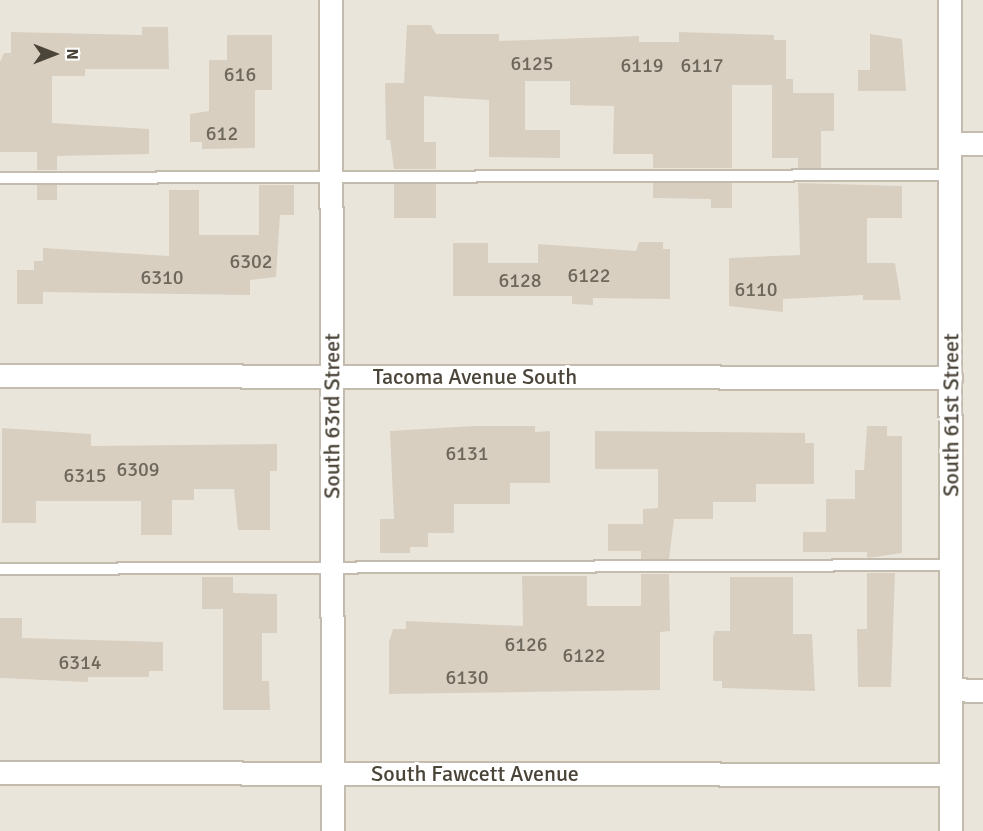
<!DOCTYPE html>
<style>
body{margin:0}
#map{position:relative;width:983px;height:831px;overflow:hidden;background:#f6f3ec;font-family:Signika,sans-serif}
div>[style]{position:absolute}
.residential>*{inset:0;background:#eae5da;transform-origin:0 0}
.building>*{inset:0;background:#d8cfc1;transform-origin:0 0}
.roads{filter:drop-shadow(2px 0 #c2bbae) drop-shadow(-2px 0 #c2bbae) drop-shadow(0 2px #c2bbae) drop-shadow(0 -2px #c2bbae)}
.service>*{height:10px;margin:-5px;padding:0 5px;transform-origin:5px;border-radius:5px;background:#fff}
.minor>*{height:22px;margin:-11px;padding:0 11px;transform-origin:11px;border-radius:11px;background:#fff}
span{translate:-50% -50%;white-space:nowrap;text-align:center;line-height:1.15;-webkit-text-stroke:6px #fff;paint-order:stroke}
.number-label{font-size:20px;color:#6e675b}
.number-label span{-webkit-text-stroke-width:0}
.street-label{font-size:22px;color:#4b4439}
.north{position:absolute;left:24px;top:24px;width:60px;height:60px;-webkit-text-stroke:4px #fff;paint-order:stroke;rotate:90deg;font-size:16px;font-weight:700;line-height:24px;text-align:center;color:#4b4439}
.north::after{content:'';display:block;margin:auto;width:21px;height:27px;background:#4b4439;clip-path:polygon(50% 0,100% 100%,50% 72%,0 100%)}
</style>
<div id="map">
<div class="residential">
<i style="left:0;top:0;width:983px;height:831px"></i>
</div>
<div class="building">
<i style="clip-path:polygon(407px 25px,431px 25px,436px 34px,499px 34px,499px 41px,639px 36px,639px 42px,679px 42px,679px 32px,774px 35px,774px 40px,786px 40px,786px 79px,793px 79px,793px 93px,834px 93px,834px 131px,821px 131px,821px 168px,798px 168px,798px 158px,772px 158px,772px 85px,732px 85px,732px 168px,653px 168px,653px 154px,613px 154px,614px 106px,570px 105px,570px 81px,525px 81px,525px 130px,560px 130px,560px 158px,489px 157px,489px 100px,424px 96px,424px 142px,436px 142px,436px 169px,394px 169px,390px 140px,386px 140px,385px 83px,404px 83px)"></i>
<i style="clip-path:polygon(142px 27px,168px 27px,169px 69px,85px 69px,85px 76px,52px 76px,52px 123px,149px 129px,149px 154px,57px 156px,57px 170px,37px 170px,37px 152px,0 152px,0 62px,4px 53px,11px 53px,11px 32px,142px 35px)"></i>
<i style="clip-path:polygon(870px 34px,902px 39px,906px 91px,858px 91px,858px 70px,870px 70px)"></i>
<i style="clip-path:polygon(227px 35px,272px 35px,272px 90px,255px 90px,255px 148px,202px 149px,202px 142px,190px 142px,190px 114px,209px 111px,209px 60px,227px 60px)"></i>
<i style="clip-path:polygon(653px 183px,732px 183px,732px 208px,711px 208px,711px 199px,653px 198px)"></i>
<i style="clip-path:polygon(798px 183px,902px 186px,902px 218px,867px 218px,867px 263px,895px 263px,901px 300px,863px 300px,863px 295px,783px 299px,783px 312px,729px 306px,729px 258px,800px 255px)"></i>
<i style="left:394px;top:184px;width:42px;height:34px"></i>
<i style="left:37px;top:185px;width:20px;height:15px"></i>
<i style="clip-path:polygon(259px 185px,294px 185px,294px 215px,280px 215px,276px 277px,250px 280px,250px 295px,43px 292px,43px 304px,17px 304px,17px 270px,34px 270px,34px 261px,43px 261px,43px 248px,169px 256px,169px 190px,199px 190px,199px 235px,259px 235px)"></i>
<i style="clip-path:polygon(639px 242px,663px 242px,663px 249px,670px 249px,670px 299px,593px 298px,593px 305px,572px 304px,572px 296px,453px 296px,453px 243px,488px 243px,488px 263px,538px 263px,538px 244px,636px 251px)"></i>
<i style="clip-path:polygon(474px 426px,535px 426px,535px 432px,550px 431px,550px 483px,510px 483px,510px 504px,454px 504px,454px 533px,428px 533px,428px 547px,410px 547px,410px 553px,380px 553px,380px 519px,394px 519px,390px 431px)"></i>
<i style="clip-path:polygon(867px 426px,887px 426px,887px 436px,902px 436px,902px 553px,867px 558px,867px 552px,803px 552px,803px 532px,826px 532px,826px 499px,855px 499px,855px 470px,864px 470px)"></i>
<i style="clip-path:polygon(2px 428px,91px 434px,91px 446px,277px 444px,277px 471px,270px 471px,270px 530px,238px 530px,234px 489px,194px 489px,194px 500px,172px 500px,172px 535px,141px 535px,141px 501px,36px 501px,36px 523px,2px 523px)"></i>
<i style="clip-path:polygon(595px 431px,805px 433px,805px 443px,814px 443px,814px 484px,756px 484px,756px 502px,713px 502px,713px 519px,674px 519px,669px 559px,641px 559px,641px 551px,608px 551px,608px 524px,643px 524px,643px 509px,658px 508px,658px 469px,595px 469px)"></i>
<i style="clip-path:polygon(867px 573px,895px 573px,891px 687px,858px 687px,857px 629px,867px 629px)"></i>
<i style="clip-path:polygon(641px 574px,669px 574px,670px 631px,660px 632px,660px 690px,389px 694px,389px 642px,393px 629px,406px 629px,406px 621px,523px 626px,522px 576px,587px 576px,587px 606px,641px 606px)"></i>
<i style="clip-path:polygon(202px 577px,233px 577px,233px 593px,277px 594px,277px 633px,262px 633px,262px 681px,269px 681px,270px 710px,223px 710px,223px 609px,202px 609px)"></i>
<i style="clip-path:polygon(730px 577px,793px 577px,793px 634px,812px 634px,815px 691px,722px 688px,722px 681px,713px 681px,713px 637px,715px 631px,730px 631px)"></i>
<i style="clip-path:polygon(0 618px,22px 618px,22px 638px,163px 642px,163px 671px,149px 671px,149px 677px,88px 677px,88px 682px,0 678px)"></i>
</div>
<div class="roads">
<div class="service">
<i style="left:0;top:178px;width:951px;rotate:-0.18deg"></i>
<i style="left:0;top:569px;width:951px;rotate:-0.24deg"></i>
</div>
<div class="minor">
<i style="left:331px;top:0;width:831px;rotate:89.86deg"></i>
<i style="left:950px;top:0;width:831px;rotate:89.93deg"></i>
<i style="left:952px;top:144px;width:31px"></i>
<i style="left:0;top:376px;width:951px;rotate:0.12deg"></i>
<i style="left:951px;top:690px;width:32px;rotate:2deg"></i>
<i style="left:0;top:773px;width:951px;rotate:0.12deg"></i>
</div>
</div>
<div class="number-label">
<span style="left:532px;top:63px">6125</span>
<span style="left:642px;top:65px">6119</span>
<span style="left:702px;top:65px">6117</span>
<span style="left:240px;top:74px">616</span>
<span style="left:222px;top:133px">612</span>
<span style="left:251px;top:261px">6302</span>
<span style="left:589px;top:275px">6122</span>
<span style="left:162px;top:277px">6310</span>
<span style="left:520px;top:280px">6128</span>
<span style="left:756px;top:289px">6110</span>
<span style="left:467px;top:453px">6131</span>
<span style="left:138px;top:469px">6309</span>
<span style="left:85px;top:475px">6315</span>
<span style="left:526px;top:644px">6126</span>
<span style="left:584px;top:655px">6122</span>
<span style="left:80px;top:662px">6314</span>
<span style="left:467px;top:677px">6130</span>
</div>
<div class="street-label">
<span style="left:475px;top:377px">Tacoma Avenue South</span>
<span style="left:951px;top:415px;rotate:-90deg">South 61st Street</span>
<span style="left:332px;top:416px;rotate:-90deg">South 63rd Street</span>
<span style="left:475px;top:774px">South Fawcett Avenue</span>
</div>
<div class="north">N</div>
</div>
